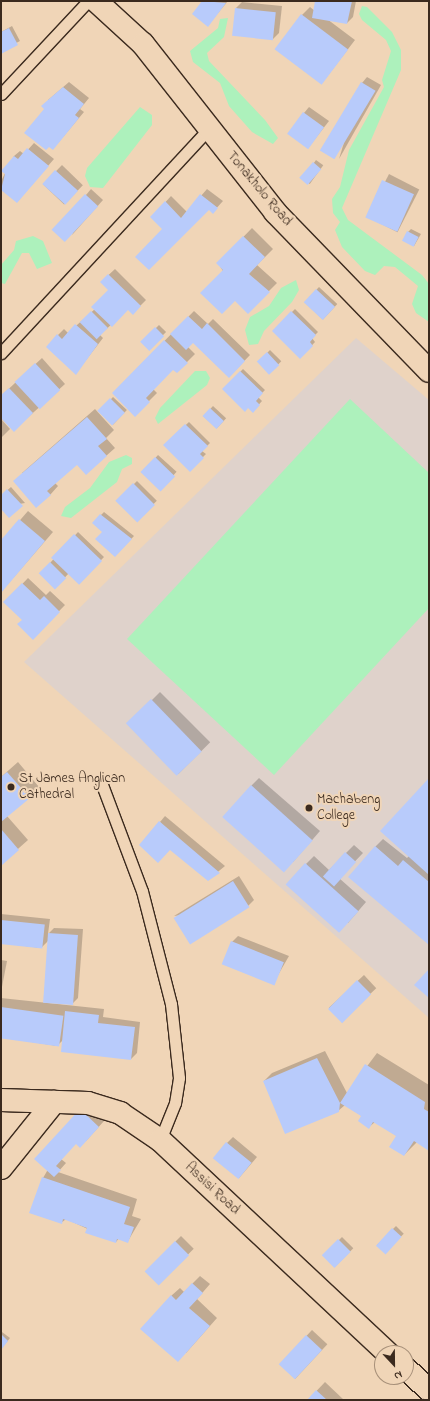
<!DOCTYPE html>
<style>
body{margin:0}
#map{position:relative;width:430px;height:1401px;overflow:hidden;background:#f0d5b7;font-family:"Indie Flower",sans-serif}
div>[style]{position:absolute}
.built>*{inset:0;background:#dfd2cb}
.green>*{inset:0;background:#adf1bc}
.shadow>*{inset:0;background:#0003;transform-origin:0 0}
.building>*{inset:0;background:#b8cbfb;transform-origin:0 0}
.roads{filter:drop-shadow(1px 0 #3b2a1e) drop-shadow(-1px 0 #3b2a1e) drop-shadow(0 1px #3b2a1e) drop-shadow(0 -1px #3b2a1e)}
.lane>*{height:11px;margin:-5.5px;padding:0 5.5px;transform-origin:5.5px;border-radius:5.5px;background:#f0d5b7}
.street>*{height:22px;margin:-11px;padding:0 11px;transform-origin:11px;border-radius:11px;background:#f0d5b7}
.dots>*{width:11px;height:11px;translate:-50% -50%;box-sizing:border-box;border:2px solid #f0d5b7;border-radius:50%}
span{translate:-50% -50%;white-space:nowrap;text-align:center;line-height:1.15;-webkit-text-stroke:4px #f0d5b7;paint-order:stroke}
.street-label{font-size:14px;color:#3b2a1e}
.poi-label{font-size:14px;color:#3b2a1e}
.left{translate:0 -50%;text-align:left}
.frame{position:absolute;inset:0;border:2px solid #3b2a1e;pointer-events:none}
.north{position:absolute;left:374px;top:1345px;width:40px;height:40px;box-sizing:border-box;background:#f0d5b7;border:1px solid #a8917a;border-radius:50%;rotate:158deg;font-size:11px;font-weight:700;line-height:16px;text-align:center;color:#3b2a1e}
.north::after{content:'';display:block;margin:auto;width:14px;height:18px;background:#3b2a1e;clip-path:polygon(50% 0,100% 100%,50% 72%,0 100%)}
</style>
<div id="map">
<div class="built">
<i style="clip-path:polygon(356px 338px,429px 400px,429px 1018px,24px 662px)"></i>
</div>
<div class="green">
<i style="clip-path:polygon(362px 6px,367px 7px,392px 32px,401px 50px,401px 70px,342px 208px,348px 220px,422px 275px,429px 284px,429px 322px,416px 313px,412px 304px,418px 286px,395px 267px,384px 266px,375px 275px,365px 271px,342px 247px,335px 230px,340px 222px,333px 213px,332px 199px,340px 187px,349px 150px,384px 87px,382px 80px,391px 51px,386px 40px,362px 20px,359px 14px)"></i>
<i style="clip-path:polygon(228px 18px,224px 37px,207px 53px,209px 61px,265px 120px,278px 138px,273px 144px,252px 132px,229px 106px,220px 83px,193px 62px,190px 51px,218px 28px,220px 19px)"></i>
<i style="clip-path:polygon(140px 107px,152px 115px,152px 125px,103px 188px,90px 187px,85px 176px,87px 168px)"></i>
<i style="clip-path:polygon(33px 236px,43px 241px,52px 263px,37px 269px,29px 253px,22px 253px,5px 284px,1px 283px,1px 265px,14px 250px,16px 241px)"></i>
<i style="clip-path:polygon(296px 280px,299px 290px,292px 302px,264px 331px,258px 344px,249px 345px,245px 330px,250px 317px,269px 306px,281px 288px)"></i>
<i style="clip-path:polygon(195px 371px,206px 371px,210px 378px,207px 385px,158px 424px,155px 418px,160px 408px)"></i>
<i style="clip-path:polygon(350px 399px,429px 473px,429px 608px,274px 775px,127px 639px)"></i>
<i style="clip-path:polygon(126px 455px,132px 458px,132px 464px,122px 469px,117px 482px,71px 518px,61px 516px,65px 507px,90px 488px,109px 462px)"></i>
</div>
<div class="shadow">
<i style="clip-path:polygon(203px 1px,228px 1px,208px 25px,193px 14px)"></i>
<i style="clip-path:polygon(316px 1px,356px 1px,353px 17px,347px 23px,327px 19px,355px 40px,322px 83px,302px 15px,310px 7px,315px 11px)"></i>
<i style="clip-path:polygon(242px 2px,282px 6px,279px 33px,273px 39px,236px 8px)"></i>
<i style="clip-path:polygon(12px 26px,20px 41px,1px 51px,1px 32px)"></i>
<i style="clip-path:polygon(367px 77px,381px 85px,339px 159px,362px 83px)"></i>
<i style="clip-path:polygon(69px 82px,89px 98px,80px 109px,84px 112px,58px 143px,49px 146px,48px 100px)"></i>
<i style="clip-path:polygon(309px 107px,329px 121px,308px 148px,304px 113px)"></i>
<i style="clip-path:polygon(34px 143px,54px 159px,17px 202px,1px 188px,1px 181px,14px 156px,20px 151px,24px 154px)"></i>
<i style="left:316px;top:160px;width:9px;height:23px;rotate:36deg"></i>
<i style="left:62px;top:165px;width:29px;height:27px;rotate:44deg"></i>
<i style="left:389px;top:174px;width:34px;height:48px;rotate:27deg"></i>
<i style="clip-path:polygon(91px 189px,103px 200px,72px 235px,86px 195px)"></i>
<i style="clip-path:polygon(207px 189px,223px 201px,213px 212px,209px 209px,164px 229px,152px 217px,171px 196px,187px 212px)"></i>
<i style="clip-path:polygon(252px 228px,273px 249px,257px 265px,277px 283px,248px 312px,218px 263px)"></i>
<i style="clip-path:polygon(411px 229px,421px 234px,414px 246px,408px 232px)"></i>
<i style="clip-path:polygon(115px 269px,146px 300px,133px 313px,128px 309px,100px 335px,103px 338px,76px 373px,58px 335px,64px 329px,68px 333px,95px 309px,109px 290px,101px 282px)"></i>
<i style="left:319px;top:287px;width:25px;height:21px;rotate:43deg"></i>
<i style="clip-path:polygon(295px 309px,318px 332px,312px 338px,315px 342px,300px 358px,273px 331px)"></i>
<i style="clip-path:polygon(194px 311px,208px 324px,213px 319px,250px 355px,229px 377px,193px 342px,188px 347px,195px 354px,177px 372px,173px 368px,153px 389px,157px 393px,135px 415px,113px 393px)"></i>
<i style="left:159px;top:325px;width:10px;height:24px;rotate:45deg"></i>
<i style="left:270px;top:350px;width:16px;height:16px;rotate:45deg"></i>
<i style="clip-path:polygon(42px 358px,65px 384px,14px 430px,1px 418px,1px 396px)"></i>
<i style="clip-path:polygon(243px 369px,265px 390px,258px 397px,262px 401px,253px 411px,223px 389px)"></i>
<i style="left:113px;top:397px;width:19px;height:20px;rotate:43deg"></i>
<i style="left:213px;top:406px;width:18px;height:14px;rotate:43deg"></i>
<i style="clip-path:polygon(95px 409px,114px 430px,106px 438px,115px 448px,106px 456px,77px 464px,55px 483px,58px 486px,50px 495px,22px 473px)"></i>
<i style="clip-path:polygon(1px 419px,10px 429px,1px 438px)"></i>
<i style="clip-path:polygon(189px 422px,210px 443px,202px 451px,206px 454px,190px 470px,165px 445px)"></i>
<i style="left:158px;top:455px;width:25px;height:23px;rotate:42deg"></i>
<i style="left:137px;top:481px;width:28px;height:28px;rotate:45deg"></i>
<i style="clip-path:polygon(11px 487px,25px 503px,1px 507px,1px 496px)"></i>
<i style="clip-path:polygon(28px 511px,53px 532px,1px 592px,1px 542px)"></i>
<i style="clip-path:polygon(104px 512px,134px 536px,115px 556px,103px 532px,93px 523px)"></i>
<i style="clip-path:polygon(78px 532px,104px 557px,79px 583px,69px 573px,56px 587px,41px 573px)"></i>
<i style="clip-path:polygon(28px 578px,46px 595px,50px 591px,65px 605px,33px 638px,23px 620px,5px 602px)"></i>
<i style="left:160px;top:692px;width:71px;height:45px;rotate:45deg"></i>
<i style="clip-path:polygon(18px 762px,39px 787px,7px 816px,28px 840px,1px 864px,1px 777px)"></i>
<i style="clip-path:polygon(259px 778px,320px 831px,293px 862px,251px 786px)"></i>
<i style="clip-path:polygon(429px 780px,429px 944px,375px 847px,383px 839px,407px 858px,409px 856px)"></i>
<i style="clip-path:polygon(165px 816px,225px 866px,208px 880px,160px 822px)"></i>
<i style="clip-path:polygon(354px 845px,363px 853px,339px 878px,366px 902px,348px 923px,306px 864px,314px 856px,329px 870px)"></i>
<i style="clip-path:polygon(239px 876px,254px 900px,248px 906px,174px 916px)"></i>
<i style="clip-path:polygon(1px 914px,50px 919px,48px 934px,54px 928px,83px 929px,78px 998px,72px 1004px,48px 941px,41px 948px,1px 943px)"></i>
<i style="clip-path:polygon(238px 936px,289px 956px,274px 982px,232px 942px)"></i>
<i style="clip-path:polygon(1px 960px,7px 961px,1px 992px)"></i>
<i style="left:364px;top:975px;width:18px;height:48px;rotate:47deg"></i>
<i style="clip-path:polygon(1px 998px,104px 1009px,103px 1017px,140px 1022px,137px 1053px,131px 1059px,63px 1040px,57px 1046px,1px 1037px)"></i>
<i style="clip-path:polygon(325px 1051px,347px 1093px,377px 1053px,429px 1085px,429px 1149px,417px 1142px,404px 1155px,397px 1136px,375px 1122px,369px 1127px,362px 1116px,345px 1105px,338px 1111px,264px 1081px,272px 1073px)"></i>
<i style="clip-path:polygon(86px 1104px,104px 1121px,86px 1141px,76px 1143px,61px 1159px,66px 1163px,58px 1172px,137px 1199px,132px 1216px,141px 1219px,128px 1241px,119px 1238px,116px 1242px,66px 1219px,61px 1223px,43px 1178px)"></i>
<i style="clip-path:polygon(233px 1137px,257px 1157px,239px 1178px,227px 1143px)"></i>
<i style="left:396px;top:1226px;width:11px;height:27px;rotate:45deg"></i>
<i style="left:181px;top:1236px;width:18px;height:50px;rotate:45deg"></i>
<i style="left:342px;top:1237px;width:16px;height:26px;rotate:45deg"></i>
<i style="clip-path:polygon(200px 1276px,210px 1284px,197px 1299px,217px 1318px,186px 1353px,171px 1296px,180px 1288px,184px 1292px)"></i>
<i style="left:312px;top:1330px;width:21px;height:47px;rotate:43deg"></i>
<i style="clip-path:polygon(2px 1332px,10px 1338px,1px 1349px,1px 1333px)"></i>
<i style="clip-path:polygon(325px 1382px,344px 1400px,308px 1400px)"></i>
</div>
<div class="building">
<i style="clip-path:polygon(202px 1px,226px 3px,208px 27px,192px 14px)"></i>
<i style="clip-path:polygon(315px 1px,352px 1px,347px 24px,312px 18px)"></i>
<i style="left:235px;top:8px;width:41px;height:28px;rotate:6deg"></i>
<i style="left:301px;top:14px;width:59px;height:44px;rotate:37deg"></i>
<i style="clip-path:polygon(9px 28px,18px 45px,1px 54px,1px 32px)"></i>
<i style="left:361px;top:82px;width:17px;height:80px;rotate:31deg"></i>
<i style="clip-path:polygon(63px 87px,84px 104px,75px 115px,79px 118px,53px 150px,49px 147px,46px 150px,24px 133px,44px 109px,41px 106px)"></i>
<i style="left:303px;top:112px;width:26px;height:27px;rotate:36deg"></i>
<i style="clip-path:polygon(27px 148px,49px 166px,17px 203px,1px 190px,5px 174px,1px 171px,14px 156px,18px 159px)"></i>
<i style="left:313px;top:162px;width:11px;height:21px;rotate:41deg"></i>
<i style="left:55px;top:170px;width:31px;height:19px;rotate:42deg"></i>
<i style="left:382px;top:180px;width:35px;height:41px;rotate:24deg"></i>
<i style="left:85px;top:194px;width:18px;height:49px;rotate:43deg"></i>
<i style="clip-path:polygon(200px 194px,218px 208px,213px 214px,209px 210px,149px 270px,135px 257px,162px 229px,150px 217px,165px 201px,181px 218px)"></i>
<i style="left:407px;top:231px;width:13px;height:11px;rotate:27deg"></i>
<i style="clip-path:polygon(243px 236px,265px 257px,249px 274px,270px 292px,248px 314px,235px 301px,222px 314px,200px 293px,223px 270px,216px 263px)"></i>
<i style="clip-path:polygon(108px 274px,141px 306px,133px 315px,128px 310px,112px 327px,91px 307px,108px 290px,100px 282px)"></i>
<i style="left:316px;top:289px;width:26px;height:18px;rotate:43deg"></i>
<i style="left:91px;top:311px;width:24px;height:16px;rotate:45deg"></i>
<i style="clip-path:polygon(291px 311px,316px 335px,310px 342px,313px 346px,300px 359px,272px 331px)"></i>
<i style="clip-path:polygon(188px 316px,202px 329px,207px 323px,245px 361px,229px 378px,193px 343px,186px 350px,170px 334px)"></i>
<i style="clip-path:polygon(75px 324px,98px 344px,76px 375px,46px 347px,57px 334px,62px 339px)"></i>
<i style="left:155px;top:327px;width:13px;height:21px;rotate:45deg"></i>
<i style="clip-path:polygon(164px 340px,188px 363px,177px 373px,173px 370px,146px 398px,150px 402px,135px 417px,112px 393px)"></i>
<i style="left:267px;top:352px;width:18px;height:14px;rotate:47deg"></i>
<i style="left:35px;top:363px;width:37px;height:28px;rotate:47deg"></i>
<i style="clip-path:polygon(240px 371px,263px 393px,256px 401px,260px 405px,253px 413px,248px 408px,245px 412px,222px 389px)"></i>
<i style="clip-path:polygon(9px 388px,33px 413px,14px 432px,1px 418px,1px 395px)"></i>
<i style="left:110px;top:398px;width:21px;height:18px;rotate:45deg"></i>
<i style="left:210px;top:408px;width:19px;height:11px;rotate:43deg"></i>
<i style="clip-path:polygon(87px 417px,107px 439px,98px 446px,107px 456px,86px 475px,77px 465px,47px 491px,51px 495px,36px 508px,13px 481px)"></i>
<i style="clip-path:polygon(185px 424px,208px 446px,200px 454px,204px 458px,190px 472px,163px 445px)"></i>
<i style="left:155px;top:457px;width:28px;height:21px;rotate:44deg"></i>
<i style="left:133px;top:483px;width:31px;height:25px;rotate:45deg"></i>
<i style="clip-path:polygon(7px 489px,23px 506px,9px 518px,1px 509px,1px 495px)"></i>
<i style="clip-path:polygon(100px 514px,132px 539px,115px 557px,95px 539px,102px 532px,92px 523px)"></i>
<i style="clip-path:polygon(19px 519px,45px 541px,1px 593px,1px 540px)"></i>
<i style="left:74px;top:534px;width:39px;height:33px;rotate:44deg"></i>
<i style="left:50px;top:562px;width:23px;height:16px;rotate:45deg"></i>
<i style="clip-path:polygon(22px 583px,40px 600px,44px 596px,60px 612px,33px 640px,17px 624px,22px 620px,3px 602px)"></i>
<i style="left:151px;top:699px;width:73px;height:35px;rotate:46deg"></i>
<i style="clip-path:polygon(7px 772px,30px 798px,1px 822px,1px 777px)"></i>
<i style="clip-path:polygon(429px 778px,429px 875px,380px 831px)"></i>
<i style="left:251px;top:785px;width:83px;height:43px;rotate:42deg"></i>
<i style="clip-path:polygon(159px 821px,220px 873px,208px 881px,170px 850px,158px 863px,139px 845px)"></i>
<i style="clip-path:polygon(1px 829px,19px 850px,1px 866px)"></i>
<i style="clip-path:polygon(375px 846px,398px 866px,403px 860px,429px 882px,429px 945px,348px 877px)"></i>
<i style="left:345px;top:852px;width:15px;height:33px;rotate:42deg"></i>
<i style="left:305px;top:863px;width:72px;height:29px;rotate:42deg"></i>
<i style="left:233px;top:881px;width:31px;height:70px;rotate:58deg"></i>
<i style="left:1px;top:920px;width:44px;height:24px;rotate:6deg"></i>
<i style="left:48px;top:933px;width:30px;height:70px;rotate:4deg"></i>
<i style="left:231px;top:941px;width:57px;height:25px;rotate:22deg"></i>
<i style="clip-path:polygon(429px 969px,429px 998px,414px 985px)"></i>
<i style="left:357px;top:980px;width:20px;height:41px;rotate:45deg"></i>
<i style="left:1px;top:1007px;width:63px;height:31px;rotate:8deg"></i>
<i style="clip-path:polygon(65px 1011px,99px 1015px,98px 1023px,135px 1027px,131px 1060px,61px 1052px)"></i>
<i style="clip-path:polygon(317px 1058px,340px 1103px,365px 1064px,425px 1102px,424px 1109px,429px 1112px,429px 1151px,414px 1141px,404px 1156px,389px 1147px,396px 1136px,373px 1122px,369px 1129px,358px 1121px,361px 1116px,340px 1103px,339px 1112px,285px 1134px,263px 1081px)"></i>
<i style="clip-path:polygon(80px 1109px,99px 1127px,80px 1148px,76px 1144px,56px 1166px,61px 1170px,54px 1177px,34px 1159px)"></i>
<i style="left:226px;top:1142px;width:33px;height:21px;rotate:39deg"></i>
<i style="clip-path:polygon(42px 1177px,130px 1207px,124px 1224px,134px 1227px,128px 1243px,117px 1239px,116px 1243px,85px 1233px,87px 1228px,63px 1219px,62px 1224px,29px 1213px)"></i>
<i style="left:392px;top:1228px;width:13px;height:24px;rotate:42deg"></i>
<i style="left:338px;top:1239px;width:18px;height:23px;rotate:45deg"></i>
<i style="left:175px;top:1241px;width:20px;height:43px;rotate:45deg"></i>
<i style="clip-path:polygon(192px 1283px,203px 1293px,189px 1308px,210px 1326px,178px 1362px,140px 1329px,171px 1295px,176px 1300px)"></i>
<i style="clip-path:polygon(1px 1334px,8px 1341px,1px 1350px)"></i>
<i style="left:306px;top:1335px;width:22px;height:40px;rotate:43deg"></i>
<i style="clip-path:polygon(316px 1390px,327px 1400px,307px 1400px)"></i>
</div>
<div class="roads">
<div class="lane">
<i style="left:1px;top:94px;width:127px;rotate:-46.9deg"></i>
<i style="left:1px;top:353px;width:306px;rotate:-47.2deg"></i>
<i style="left:101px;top:782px;width:116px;rotate:69.4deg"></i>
<i style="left:142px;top:891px;width:117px;rotate:75.6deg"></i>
<i style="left:171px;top:1004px;width:74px;rotate:83.8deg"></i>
<i style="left:179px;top:1078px;width:25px;rotate:99deg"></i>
<i style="left:175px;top:1103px;width:40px;rotate:112deg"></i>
</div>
<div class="street">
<i style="left:96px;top:1px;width:64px;rotate:42.5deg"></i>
<i style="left:143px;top:44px;width:214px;rotate:51.8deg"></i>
<i style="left:275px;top:212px;width:221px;rotate:45.9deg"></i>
<i style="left:1px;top:1100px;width:87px;rotate:2deg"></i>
<i style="left:88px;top:1103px;width:34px;rotate:17deg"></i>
<i style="left:120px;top:1113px;width:48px;rotate:34deg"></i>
<i style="left:160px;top:1140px;width:312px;rotate:43.1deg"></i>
<i style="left:1px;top:1168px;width:85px;rotate:-51.2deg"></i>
<i style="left:406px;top:1369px;width:31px;rotate:42deg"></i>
</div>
</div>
<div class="dots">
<i style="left:11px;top:787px;background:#3b2a1e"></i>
<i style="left:309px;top:808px;background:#3b2a1e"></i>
</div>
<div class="street-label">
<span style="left:259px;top:189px;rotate:50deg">Tonakholo Road</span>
<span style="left:212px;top:1189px;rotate:43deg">Assisi Road</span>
</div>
<div class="poi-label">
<span class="left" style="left:19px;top:787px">St James Anglican<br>Cathedral</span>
<span class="left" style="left:317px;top:808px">Machabeng<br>College</span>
</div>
<div class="frame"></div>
<div class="north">N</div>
</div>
